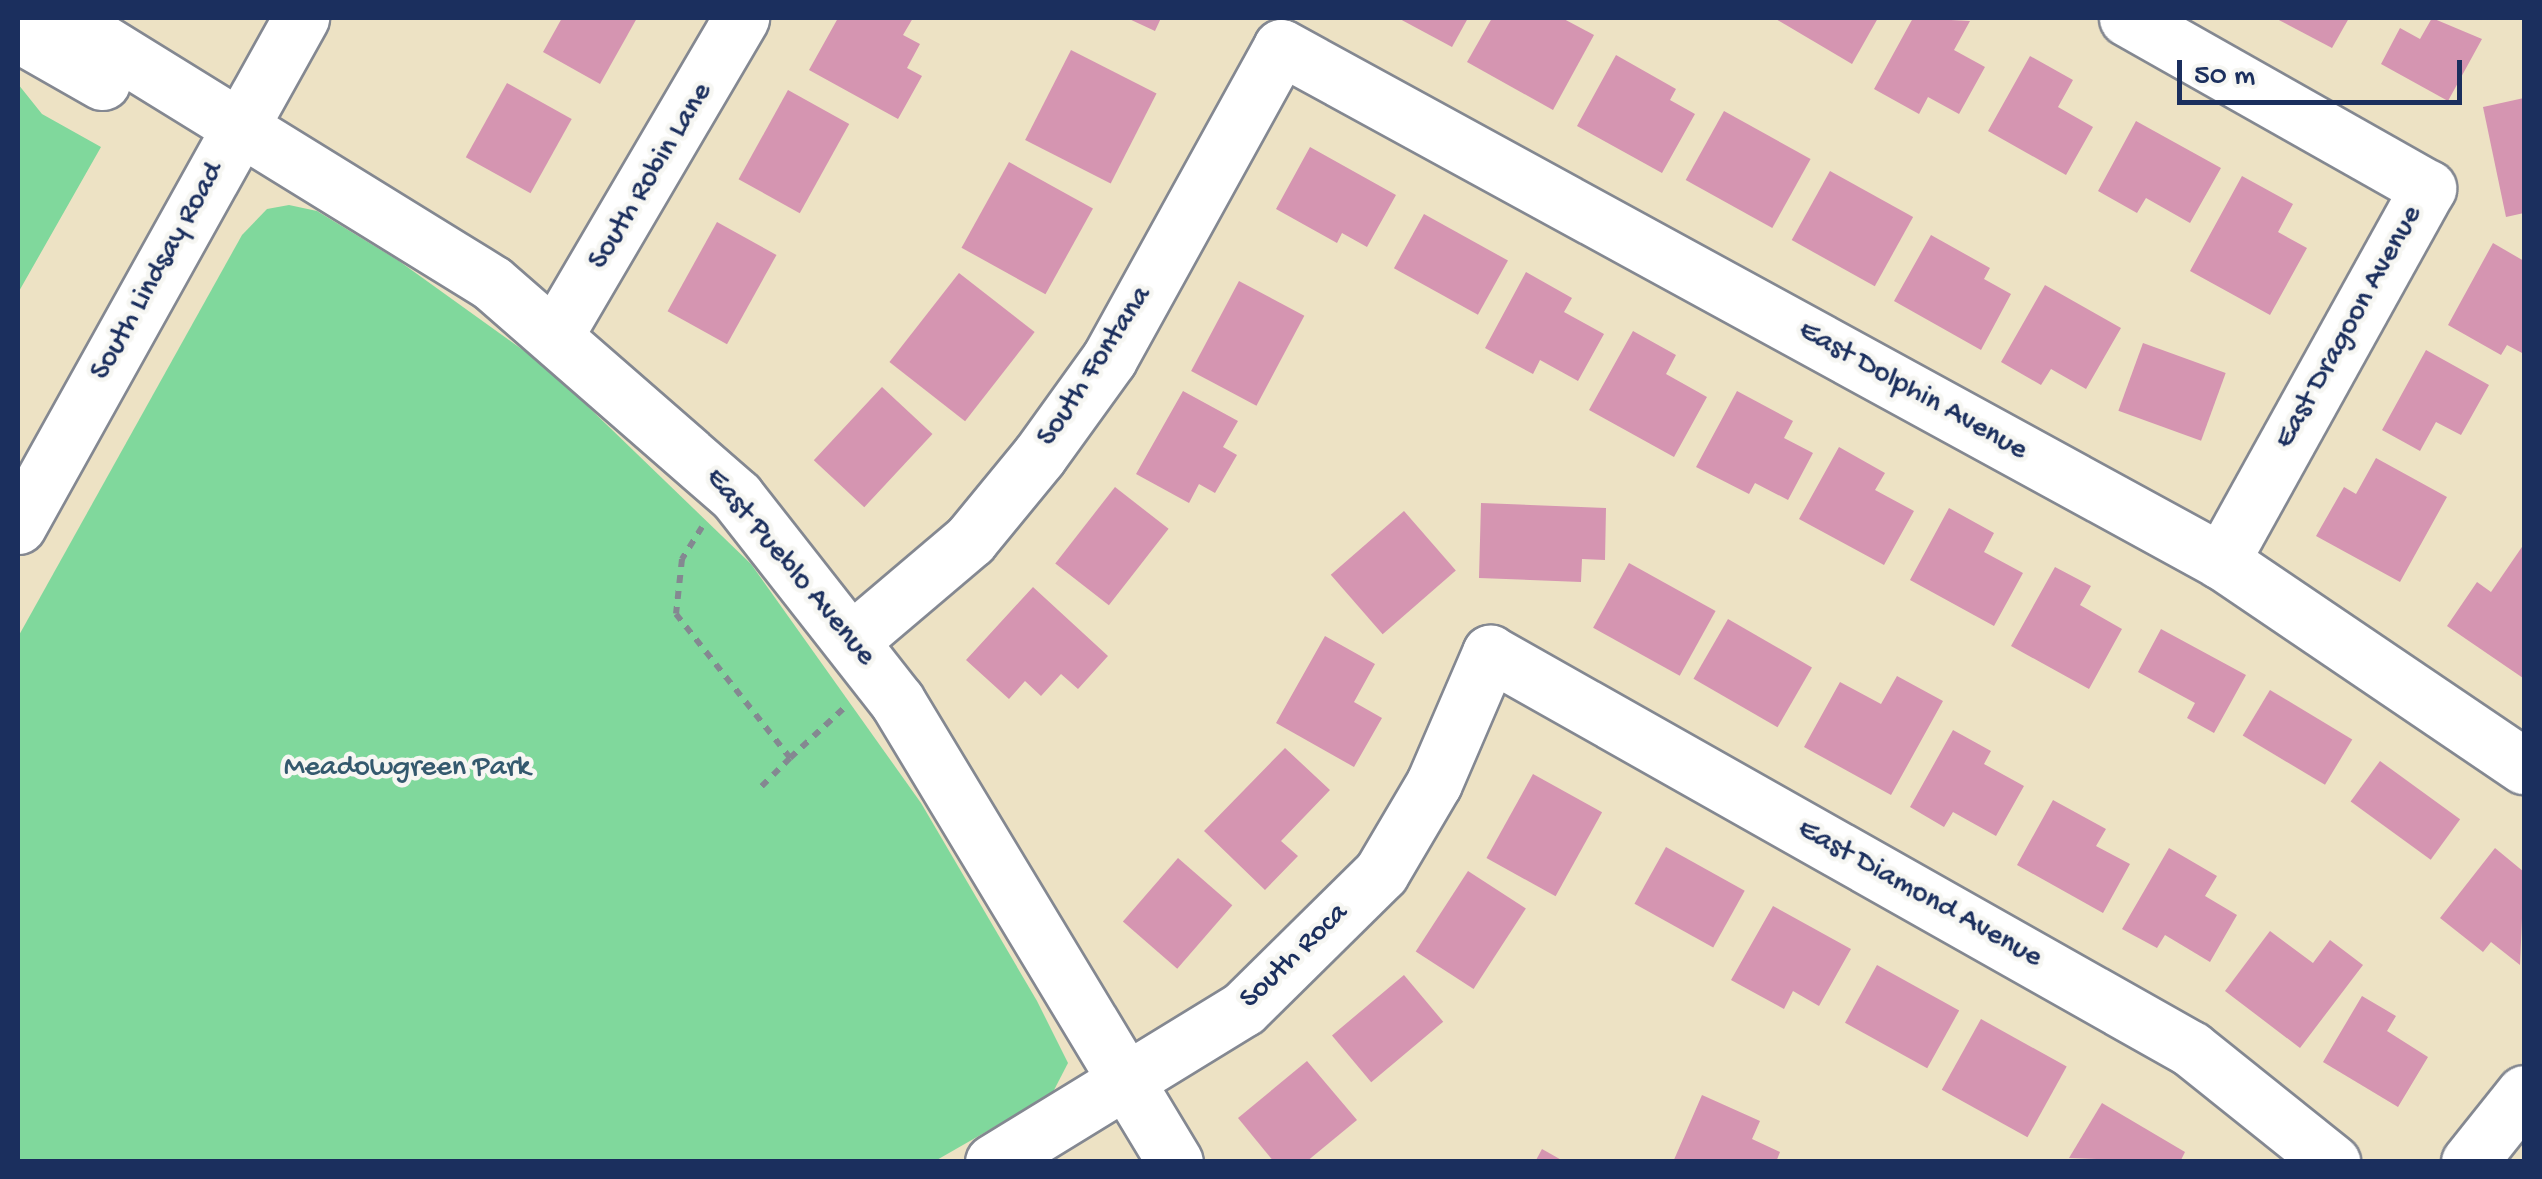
<!DOCTYPE html>
<style>
body{margin:0}
#map{position:relative;width:2542px;height:1179px;overflow:hidden;background:#ede2c4;font-family:"Gochi Hand",sans-serif}
div>[style]{position:absolute}
.green>*{inset:0;background:#80d89c}
.building>*{inset:0;background:#d595b1;transform-origin:0 0}
.path>*{height:6px;margin-top:-3px;transform-origin:0;background:repeating-linear-gradient(90deg,#848891 0 8px,transparent 0 16px)}
.roads{filter:drop-shadow(2px 0 #848891) drop-shadow(-2px 0 #848891) drop-shadow(0 2px #848891) drop-shadow(0 -2px #848891)}
.minor>*{height:55px;margin:-27.5px;padding:0 27.5px;transform-origin:27.5px;border-radius:27.5px;background:#fff}
.major>*{height:55px;margin:-27.5px;padding:0 27.5px;transform-origin:27.5px;border-radius:27.5px;background:#fff}
span{translate:-50% -50%;white-space:nowrap;text-align:center;line-height:1.15;-webkit-text-stroke:9px #f6f6f2;paint-order:stroke}
.street-label{font-size:30px;color:#1b2f5e}
.park-label{font-size:30px;color:#34596e}
.frame{position:absolute;inset:0;border:20px solid #1b2f5e;pointer-events:none}
.scale{position:absolute;left:2177px;top:60px;width:285px;height:45px;box-sizing:border-box;border:5px solid #1b2f5e;border-top:0;padding-left:12px;font-size:30px;line-height:35px;white-space:nowrap;color:#1b2f5e;-webkit-text-stroke:8px #f6f6f2;paint-order:stroke}
</style>
<div id="map">
<div class="green">
<i style="clip-path:polygon(18px 84px,42px 114px,101px 147px,18px 293px)"></i>
<i style="clip-path:polygon(289px 205px,317px 211px,399px 261px,548px 368px,751px 564px,921px 803px,1037px 1001px,1068px 1063px,1052px 1094px,935px 1161px,18px 1162px,18px 637px,242px 235px,267px 209px)"></i>
</div>
<div class="building">
<i style="clip-path:polygon(562px 18px,637px 18px,600px 84px,543px 52px)"></i>
<i style="clip-path:polygon(838px 18px,913px 18px,903px 35px,920px 44px,907px 68px,922px 76px,898px 119px,809px 70px)"></i>
<i style="clip-path:polygon(1127px 18px,1161px 18px,1155px 31px)"></i>
<i style="clip-path:polygon(1398px 18px,1468px 18px,1452px 47px)"></i>
<i style="clip-path:polygon(1492px 18px,1562px 18px,1594px 35px,1553px 110px,1467px 62px)"></i>
<i style="clip-path:polygon(1774px 18px,1878px 18px,1852px 64px)"></i>
<i style="clip-path:polygon(1913px 18px,1970px 21px,1954px 50px,1985px 67px,1959px 114px,1928px 97px,1919px 114px,1874px 89px)"></i>
<i style="clip-path:polygon(2275px 18px,2349px 18px,2332px 48px)"></i>
<i style="clip-path:polygon(2432px 18px,2482px 39px,2448px 101px,2381px 64px,2400px 28px,2420px 39px)"></i>
<i style="left:1071px;top:50px;width:96px;height:101px;rotate:27deg"></i>
<i style="clip-path:polygon(1616px 55px,1676px 89px,1670px 100px,1695px 114px,1662px 173px,1577px 126px)"></i>
<i style="clip-path:polygon(2030px 56px,2073px 80px,2058px 107px,2093px 127px,2066px 175px,1988px 131px)"></i>
<i style="left:507px;top:83px;width:74px;height:85px;rotate:29deg"></i>
<i style="left:788px;top:90px;width:70px;height:102px;rotate:29deg"></i>
<i style="clip-path:polygon(2524px 98px,2524px 213px,2506px 217px,2483px 107px)"></i>
<i style="left:1724px;top:111px;width:99px;height:79px;rotate:29deg"></i>
<i style="clip-path:polygon(2136px 121px,2221px 168px,2190px 223px,2146px 198px,2137px 213px,2098px 191px)"></i>
<i style="clip-path:polygon(1310px 147px,1396px 195px,1367px 247px,1342px 233px,1337px 243px,1276px 209px)"></i>
<i style="left:1009px;top:162px;width:96px;height:98px;rotate:29deg"></i>
<i style="left:1830px;top:171px;width:95px;height:79px;rotate:29deg"></i>
<i style="clip-path:polygon(2242px 176px,2293px 204px,2278px 232px,2307px 248px,2270px 315px,2190px 271px)"></i>
<i style="left:1424px;top:214px;width:96px;height:62px;rotate:29deg"></i>
<i style="left:717px;top:222px;width:68px;height:102px;rotate:29deg"></i>
<i style="clip-path:polygon(1931px 235px,1990px 268px,1984px 279px,2011px 294px,1981px 350px,1894px 301px)"></i>
<i style="clip-path:polygon(2493px 243px,2524px 261px,2524px 354px,2507px 345px,2501px 355px,2448px 325px)"></i>
<i style="clip-path:polygon(1526px 272px,1572px 298px,1564px 312px,1604px 334px,1578px 381px,1540px 360px,1533px 374px,1485px 348px)"></i>
<i style="left:959px;top:273px;width:96px;height:113px;rotate:38deg"></i>
<i style="left:1239px;top:281px;width:74px;height:102px;rotate:28deg"></i>
<i style="clip-path:polygon(2045px 285px,2121px 328px,2086px 389px,2051px 369px,2041px 385px,2001px 362px)"></i>
<i style="clip-path:polygon(1633px 331px,1676px 355px,1666px 374px,1707px 397px,1674px 457px,1589px 410px)"></i>
<i style="left:2143px;top:343px;width:88px;height:72px;rotate:20deg"></i>
<i style="clip-path:polygon(2426px 350px,2489px 385px,2461px 435px,2436px 422px,2420px 451px,2382px 430px)"></i>
<i style="left:882px;top:387px;width:69px;height:100px;rotate:43deg"></i>
<i style="clip-path:polygon(1183px 391px,1238px 421px,1223px 447px,1237px 455px,1215px 493px,1199px 484px,1189px 503px,1136px 474px)"></i>
<i style="clip-path:polygon(1737px 391px,1793px 421px,1784px 438px,1813px 453px,1788px 500px,1755px 483px,1749px 494px,1696px 467px)"></i>
<i style="clip-path:polygon(1839px 447px,1885px 473px,1875px 490px,1914px 511px,1884px 565px,1799px 519px)"></i>
<i style="clip-path:polygon(2376px 458px,2447px 497px,2400px 582px,2316px 536px,2344px 487px,2356px 494px)"></i>
<i style="left:1115px;top:487px;width:68px;height:97px;rotate:38deg"></i>
<i style="clip-path:polygon(1481px 503px,1606px 508px,1605px 560px,1582px 559px,1581px 582px,1479px 578px)"></i>
<i style="clip-path:polygon(1949px 508px,1994px 533px,1984px 552px,2023px 573px,1994px 626px,1910px 580px)"></i>
<i style="left:1404px;top:511px;width:79px;height:97px;rotate:49deg"></i>
<i style="clip-path:polygon(2524px 544px,2524px 675px,2523px 678px,2447px 626px,2477px 582px,2491px 592px)"></i>
<i style="left:1629px;top:563px;width:99px;height:74px;rotate:29deg"></i>
<i style="clip-path:polygon(2055px 567px,2091px 586px,2080px 605px,2122px 629px,2089px 689px,2011px 646px)"></i>
<i style="clip-path:polygon(1033px 587px,1108px 656px,1078px 689px,1061px 674px,1041px 696px,1025px 681px,1009px 699px,966px 660px)"></i>
<i style="left:1728px;top:619px;width:97px;height:69px;rotate:30deg"></i>
<i style="clip-path:polygon(2161px 629px,2246px 675px,2214px 733px,2187px 718px,2195px 703px,2138px 672px)"></i>
<i style="clip-path:polygon(1325px 636px,1375px 664px,1354px 702px,1382px 718px,1354px 767px,1276px 723px)"></i>
<i style="clip-path:polygon(1897px 676px,1943px 701px,1891px 795px,1804px 747px,1840px 682px,1881px 704px)"></i>
<i style="left:2270px;top:690px;width:96px;height:53px;rotate:31deg"></i>
<i style="clip-path:polygon(1953px 730px,1991px 751px,1984px 764px,2024px 786px,1996px 836px,1953px 812px,1944px 827px,1910px 807px)"></i>
<i style="clip-path:polygon(1285px 748px,1330px 790px,1281px 841px,1298px 856px,1265px 890px,1204px 831px)"></i>
<i style="left:2380px;top:761px;width:99px;height:50px;rotate:36deg"></i>
<i style="left:1533px;top:774px;width:79px;height:96px;rotate:29deg"></i>
<i style="clip-path:polygon(2053px 800px,2106px 829px,2096px 846px,2130px 864px,2103px 913px,2017px 865px)"></i>
<i style="left:1666px;top:847px;width:90px;height:65px;rotate:29deg"></i>
<i style="clip-path:polygon(2169px 848px,2217px 876px,2205px 896px,2237px 915px,2210px 962px,2165px 935px,2157px 948px,2122px 929px)"></i>
<i style="clip-path:polygon(2495px 848px,2524px 872px,2520px 965px,2491px 942px,2483px 952px,2440px 918px)"></i>
<i style="left:1178px;top:858px;width:72px;height:84px;rotate:41deg"></i>
<i style="left:1468px;top:871px;width:69px;height:96px;rotate:33deg"></i>
<i style="clip-path:polygon(1773px 906px,1851px 949px,1819px 1006px,1793px 991px,1784px 1009px,1731px 980px)"></i>
<i style="clip-path:polygon(2270px 931px,2313px 963px,2330px 940px,2363px 965px,2300px 1048px,2225px 991px)"></i>
<i style="left:1877px;top:965px;width:94px;height:66px;rotate:29deg"></i>
<i style="left:1404px;top:975px;width:61px;height:94px;rotate:50deg"></i>
<i style="clip-path:polygon(2362px 996px,2396px 1016px,2387px 1031px,2428px 1057px,2398px 1107px,2323px 1062px)"></i>
<i style="left:1981px;top:1019px;width:98px;height:81px;rotate:29deg"></i>
<i style="clip-path:polygon(1307px 1061px,1357px 1120px,1306px 1162px,1274px 1162px,1238px 1118px)"></i>
<i style="clip-path:polygon(1702px 1095px,1760px 1121px,1752px 1139px,1780px 1152px,1776px 1162px,1673px 1162px)"></i>
<i style="clip-path:polygon(2102px 1103px,2185px 1152px,2180px 1162px,2069px 1158px)"></i>
<i style="clip-path:polygon(1542px 1149px,1565px 1162px,1535px 1162px)"></i>
</div>
<div class="path">
<i style="left:702px;top:527px;width:38px;rotate:122deg"></i>
<i style="left:682px;top:559px;width:55px;rotate:96.2deg"></i>
<i style="left:676px;top:614px;width:184px;rotate:51.6deg"></i>
<i style="left:790px;top:758px;width:41px;rotate:135deg"></i>
<i style="left:790px;top:758px;width:74px;rotate:-42.8deg"></i>
</div>
<div class="roads">
<div class="minor">
<i style="left:63px;top:18px;width:504px;rotate:31.7deg"></i>
<i style="left:492px;top:283px;width:325px;rotate:41.1deg"></i>
<i style="left:737px;top:497px;width:259px;rotate:51.9deg"></i>
<i style="left:897px;top:701px;width:538px;rotate:58.91deg"></i>
<i style="left:2127px;top:18px;width:346px;rotate:29.5deg"></i>
<i style="left:2428px;top:188px;width:427px;rotate:119deg"></i>
<i style="left:18px;top:34px;width:97px;rotate:29.7deg"></i>
<i style="left:557px;top:332px;width:364px;rotate:-59.6deg"></i>
<i style="left:851px;top:641px;width:156px;rotate:-40.3deg"></i>
<i style="left:970px;top:540px;width:109px;rotate:-50.6deg"></i>
<i style="left:1039px;top:456px;width:120px;rotate:-54.2deg"></i>
<i style="left:1109px;top:359px;width:356px;rotate:-61.1deg"></i>
<i style="left:1281px;top:47px;width:1071px;rotate:28.67deg"></i>
<i style="left:2221px;top:561px;width:366px;rotate:34.1deg"></i>
<i style="left:993px;top:1162px;width:294px;rotate:-31.5deg"></i>
<i style="left:1244px;top:1008px;width:192px;rotate:-44.6deg"></i>
<i style="left:1381px;top:873px;width:104px;rotate:-59.5deg"></i>
<i style="left:1434px;top:783px;width:142px;rotate:-66.7deg"></i>
<i style="left:1490px;top:653px;width:805px;rotate:29.46deg"></i>
<i style="left:2191px;top:1049px;width:181px;rotate:38.7deg"></i>
<i style="left:2469px;top:1162px;width:88px;rotate:-51.4deg"></i>
</div>
<div class="major">
<i style="left:18px;top:526px;width:582px;rotate:-60.88deg"></i>
</div>
</div>
<div class="street-label">
<span style="left:652px;top:177px;rotate:-59deg">South Robin Lane</span>
<span style="left:159px;top:272px;rotate:-61deg">South Lindsay Road</span>
<span style="left:2350px;top:328px;rotate:-61deg">East Dragoon Avenue</span>
<span style="left:1096px;top:367px;rotate:-57deg">South Fontana</span>
<span style="left:1912px;top:392px;rotate:29deg">East Dolphin Avenue</span>
<span style="left:789px;top:568px;rotate:50deg">East Pueblo Avenue</span>
<span style="left:1919px;top:895px;rotate:29deg">East Diamond Avenue</span>
<span style="left:1295px;top:957px;rotate:-44deg">South Roca</span>
</div>
<div class="park-label">
<span style="left:407px;top:769px">Meadowgreen Park</span>
</div>
<div class="frame"></div>
<div class="scale">50 m</div>
</div>
